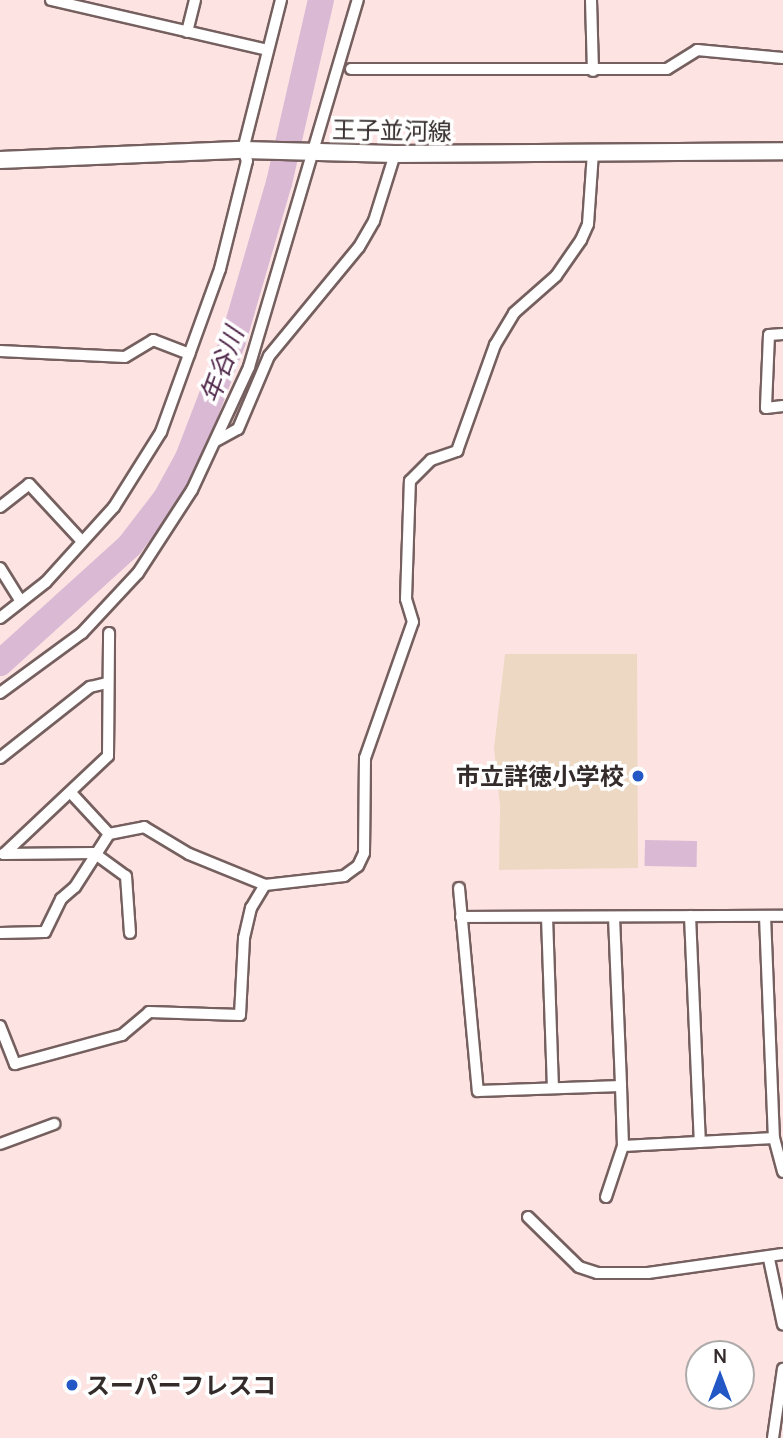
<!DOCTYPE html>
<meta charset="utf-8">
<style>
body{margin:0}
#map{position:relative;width:783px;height:1438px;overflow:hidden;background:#fde4e3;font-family:Manrope,"Noto Sans JP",sans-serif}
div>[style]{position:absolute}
.green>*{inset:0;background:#edd8c3}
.water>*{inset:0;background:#d9b9d3;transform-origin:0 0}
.river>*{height:26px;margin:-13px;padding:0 13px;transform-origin:13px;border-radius:13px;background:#d9b9d3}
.roads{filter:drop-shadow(2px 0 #75605f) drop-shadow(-2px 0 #75605f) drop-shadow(0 2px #75605f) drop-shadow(0 -2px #75605f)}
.street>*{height:10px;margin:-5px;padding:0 5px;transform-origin:5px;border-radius:5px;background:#fff}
.secondary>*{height:16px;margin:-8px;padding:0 8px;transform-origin:8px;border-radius:8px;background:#fff}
.dots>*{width:19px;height:19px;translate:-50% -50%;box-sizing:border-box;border:4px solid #fff;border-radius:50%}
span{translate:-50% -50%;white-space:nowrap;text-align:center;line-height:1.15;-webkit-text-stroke:7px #fff;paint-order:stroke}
.street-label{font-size:24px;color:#342b2b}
.poi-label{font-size:24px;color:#342b2b;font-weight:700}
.right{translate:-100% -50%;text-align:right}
.left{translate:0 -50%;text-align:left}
.water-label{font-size:26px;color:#50274a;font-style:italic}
.north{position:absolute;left:685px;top:1340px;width:70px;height:70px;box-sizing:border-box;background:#fff;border:2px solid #aeaaaa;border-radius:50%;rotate:0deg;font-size:19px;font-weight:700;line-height:28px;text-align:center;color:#342b2b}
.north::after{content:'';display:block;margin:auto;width:24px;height:32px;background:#2357c5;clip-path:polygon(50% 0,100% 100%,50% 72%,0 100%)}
</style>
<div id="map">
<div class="green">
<i style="clip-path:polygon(505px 654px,637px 654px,638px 868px,499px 870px,500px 806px,494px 748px)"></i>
</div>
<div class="water">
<i style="left:645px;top:840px;width:52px;height:26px;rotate:1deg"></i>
</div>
<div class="river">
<i style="left:0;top:663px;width:176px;rotate:-42.2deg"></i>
<i style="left:130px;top:545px;width:59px;rotate:-52.5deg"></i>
<i style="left:166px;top:498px;width:46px;rotate:-61.2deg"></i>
<i style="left:188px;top:458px;width:125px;rotate:-69deg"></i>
<i style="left:233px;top:341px;width:165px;rotate:-73.8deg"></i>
<i style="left:279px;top:183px;width:188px;rotate:-77.1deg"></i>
</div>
<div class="roads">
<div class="street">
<i style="left:51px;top:0;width:222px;rotate:13deg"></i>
<i style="left:591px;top:0;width:71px;rotate:88.4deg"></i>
<i style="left:187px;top:32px;width:33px;rotate:-76deg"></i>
<i style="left:351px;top:69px;width:316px"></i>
<i style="left:667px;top:69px;width:36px;rotate:-32deg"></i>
<i style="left:697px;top:50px;width:86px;rotate:5.3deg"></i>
<i style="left:783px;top:334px;width:14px;rotate:176deg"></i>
<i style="left:769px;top:335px;width:73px;rotate:92.4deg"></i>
<i style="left:766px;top:408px;width:17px;rotate:-7deg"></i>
<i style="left:0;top:351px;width:125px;rotate:2.7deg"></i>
<i style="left:125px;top:357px;width:33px;rotate:-31deg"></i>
<i style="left:153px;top:340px;width:39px;rotate:21deg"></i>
<i style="left:216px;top:441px;width:25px;rotate:-29deg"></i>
<i style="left:238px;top:429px;width:79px;rotate:-67deg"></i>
<i style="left:269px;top:356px;width:141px;rotate:-50.5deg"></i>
<i style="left:359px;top:247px;width:30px;rotate:-60deg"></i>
<i style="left:374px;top:221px;width:70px;rotate:-72.6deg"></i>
<i style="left:0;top:507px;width:37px;rotate:-38deg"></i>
<i style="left:29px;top:484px;width:75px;rotate:47.2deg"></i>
<i style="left:0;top:568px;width:39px;rotate:58deg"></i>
<i style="left:0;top:618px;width:58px;rotate:-38deg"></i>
<i style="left:46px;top:582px;width:101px;rotate:-47.8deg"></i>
<i style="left:114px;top:507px;width:89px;rotate:-57.9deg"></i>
<i style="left:161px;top:432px;width:173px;rotate:-70.1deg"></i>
<i style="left:220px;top:269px;width:111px;rotate:-76deg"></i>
<i style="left:247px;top:161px;width:12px;rotate:-110deg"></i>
<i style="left:243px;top:150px;width:155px;rotate:-75.8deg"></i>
<i style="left:0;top:693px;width:102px;rotate:-36.2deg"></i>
<i style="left:82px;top:633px;width:82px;rotate:-47deg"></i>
<i style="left:138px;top:573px;width:99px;rotate:-57deg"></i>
<i style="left:192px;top:490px;width:136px;rotate:-65.1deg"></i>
<i style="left:249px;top:367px;width:383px;rotate:-73.5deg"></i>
<i style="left:0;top:758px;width:115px;rotate:-38.3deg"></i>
<i style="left:90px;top:687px;width:18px;rotate:-13deg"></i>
<i style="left:72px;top:794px;width:54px;rotate:47.2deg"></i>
<i style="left:3px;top:854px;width:91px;rotate:-0.6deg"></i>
<i style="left:94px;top:853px;width:39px;rotate:36deg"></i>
<i style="left:126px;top:876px;width:57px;rotate:86deg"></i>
<i style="left:4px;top:854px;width:143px;rotate:-43.3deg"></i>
<i style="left:108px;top:756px;width:123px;rotate:-89.5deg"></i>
<i style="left:459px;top:888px;width:204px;rotate:84.7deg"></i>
<i style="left:478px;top:1091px;width:143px;rotate:-2deg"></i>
<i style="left:621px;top:1086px;width:60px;rotate:88.1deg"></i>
<i style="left:623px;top:1146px;width:151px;rotate:-3deg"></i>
<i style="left:774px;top:1138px;width:35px;rotate:75deg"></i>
<i style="left:690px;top:916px;width:226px;rotate:87.5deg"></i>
<i style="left:765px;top:916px;width:222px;rotate:87.7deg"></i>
<i style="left:461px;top:917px;width:322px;rotate:-0.2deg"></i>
<i style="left:547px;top:917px;width:171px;rotate:88deg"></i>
<i style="left:614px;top:917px;width:169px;rotate:87.6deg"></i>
<i style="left:0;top:933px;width:45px;rotate:-1.3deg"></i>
<i style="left:45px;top:932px;width:37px;rotate:-64deg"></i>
<i style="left:61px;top:899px;width:18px;rotate:-41deg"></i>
<i style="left:75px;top:887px;width:63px;rotate:-57.3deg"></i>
<i style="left:109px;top:834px;width:36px;rotate:-11deg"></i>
<i style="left:144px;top:827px;width:52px;rotate:31deg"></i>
<i style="left:189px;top:854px;width:82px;rotate:22.2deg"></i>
<i style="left:265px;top:885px;width:80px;rotate:-6.5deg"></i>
<i style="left:344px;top:876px;width:17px;rotate:-36deg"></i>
<i style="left:358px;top:866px;width:14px;rotate:-65deg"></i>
<i style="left:364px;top:853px;width:95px;rotate:-89.4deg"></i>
<i style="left:365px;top:758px;width:144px;rotate:-70.6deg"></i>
<i style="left:413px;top:622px;width:24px;rotate:-107deg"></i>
<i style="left:406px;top:599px;width:118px;rotate:-88.1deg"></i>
<i style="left:410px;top:481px;width:30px;rotate:-45deg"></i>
<i style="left:431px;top:460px;width:28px;rotate:-19deg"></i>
<i style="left:457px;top:451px;width:113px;rotate:-70.3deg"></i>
<i style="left:495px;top:345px;width:37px;rotate:-59deg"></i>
<i style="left:514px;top:313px;width:56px;rotate:-41.4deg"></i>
<i style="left:556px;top:276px;width:44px;rotate:-55.2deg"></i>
<i style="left:581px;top:240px;width:17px;rotate:-66deg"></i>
<i style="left:588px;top:224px;width:71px;rotate:-86deg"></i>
<i style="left:0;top:1026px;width:41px;rotate:68.5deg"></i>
<i style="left:15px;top:1064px;width:111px;rotate:-15.2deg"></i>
<i style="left:122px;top:1035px;width:35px;rotate:-40deg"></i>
<i style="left:149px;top:1012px;width:91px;rotate:1.9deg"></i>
<i style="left:240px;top:1015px;width:77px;rotate:-87deg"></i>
<i style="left:244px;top:938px;width:31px;rotate:-77deg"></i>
<i style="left:251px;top:908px;width:27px;rotate:-59deg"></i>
<i style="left:0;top:1144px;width:58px;rotate:-20.3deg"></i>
<i style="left:606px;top:1197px;width:54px;rotate:-71.6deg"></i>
<i style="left:528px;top:1217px;width:71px;rotate:44.4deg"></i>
<i style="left:579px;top:1267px;width:19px;rotate:18deg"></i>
<i style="left:597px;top:1273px;width:51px"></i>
<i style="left:648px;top:1273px;width:136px;rotate:-8deg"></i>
<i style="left:769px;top:1259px;width:67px;rotate:78deg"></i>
<i style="left:773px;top:1438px;width:70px;rotate:-81.8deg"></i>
</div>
<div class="secondary">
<i style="left:0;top:160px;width:243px;rotate:-2.4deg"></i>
<i style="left:243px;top:150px;width:152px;rotate:1.5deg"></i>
<i style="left:395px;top:154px;width:388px;rotate:-0.4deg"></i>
</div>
</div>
<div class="dots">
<i style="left:638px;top:776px;background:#2357c5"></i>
<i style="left:72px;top:1385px;background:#2357c5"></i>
</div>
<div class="street-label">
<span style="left:392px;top:130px;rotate:1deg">王子並河線</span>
</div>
<div class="poi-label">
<span class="right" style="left:624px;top:776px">市立詳徳小学校</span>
<span class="left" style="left:86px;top:1385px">スーパーフレスコ</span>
</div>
<div class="water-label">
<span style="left:222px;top:365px;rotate:-70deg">年谷川</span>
</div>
<div class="north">N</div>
</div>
